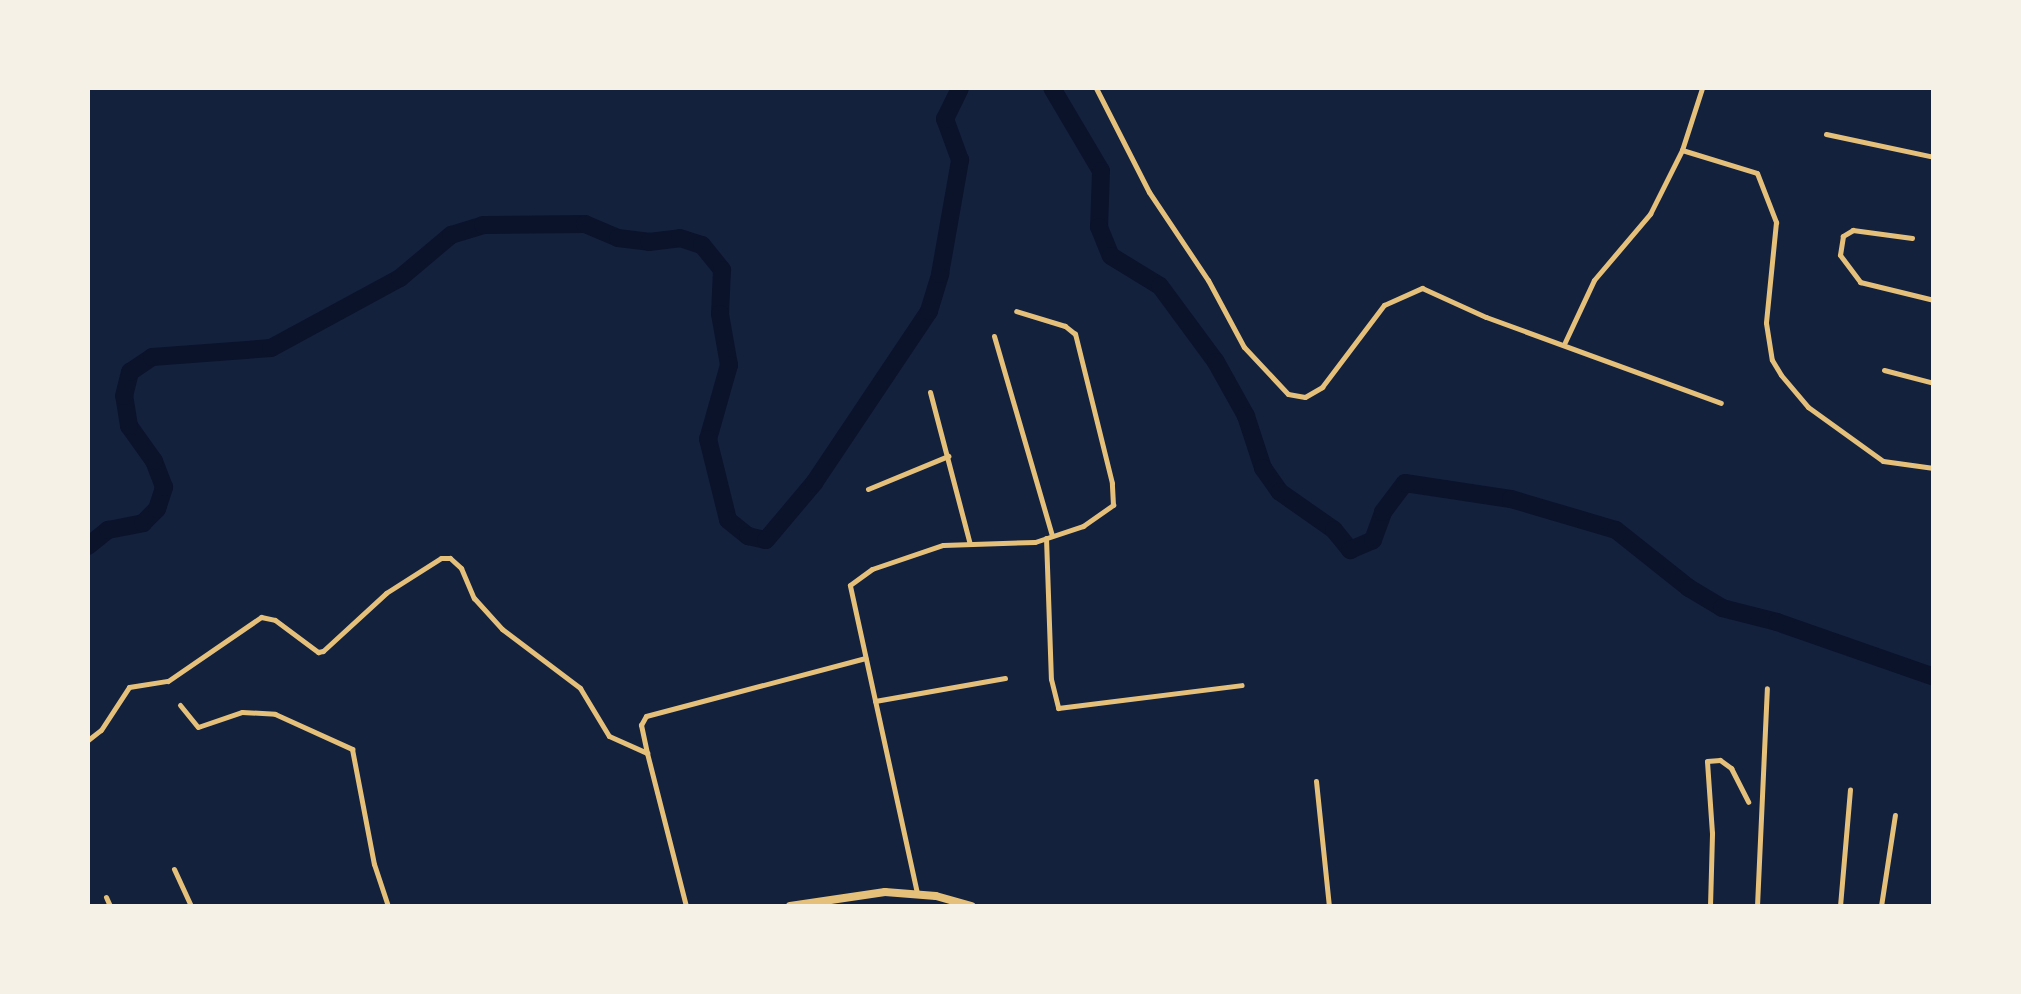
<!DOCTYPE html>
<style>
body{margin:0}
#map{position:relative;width:2021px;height:994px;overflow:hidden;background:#14213d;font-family:"Nunito Sans",sans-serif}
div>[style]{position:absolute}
.river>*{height:18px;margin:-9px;padding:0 9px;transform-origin:9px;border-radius:9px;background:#0b132b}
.minor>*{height:5px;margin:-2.5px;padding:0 2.5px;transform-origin:2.5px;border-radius:2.5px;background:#e5c07b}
.secondary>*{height:8px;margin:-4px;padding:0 4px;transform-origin:4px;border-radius:4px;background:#e5c07b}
span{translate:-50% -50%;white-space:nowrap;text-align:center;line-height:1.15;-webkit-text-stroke:9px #f6f1e7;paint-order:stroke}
.frame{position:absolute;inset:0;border:90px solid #f6f1e7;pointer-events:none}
</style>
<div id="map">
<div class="river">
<i style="left:1052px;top:88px;width:96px;rotate:59.4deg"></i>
<i style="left:1101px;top:171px;width:56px;rotate:92deg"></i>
<i style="left:1099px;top:227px;width:31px;rotate:68deg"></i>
<i style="left:1111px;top:256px;width:57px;rotate:31.5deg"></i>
<i style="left:1160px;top:286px;width:94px;rotate:53.6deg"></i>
<i style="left:1216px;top:362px;width:62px;rotate:60.9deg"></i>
<i style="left:1246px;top:416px;width:55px;rotate:71.9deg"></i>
<i style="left:1263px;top:468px;width:29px;rotate:55deg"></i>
<i style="left:1280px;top:492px;width:66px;rotate:35.1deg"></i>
<i style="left:1334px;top:530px;width:26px;rotate:51deg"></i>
<i style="left:1350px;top:550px;width:25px;rotate:-23deg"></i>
<i style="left:1373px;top:540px;width:30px;rotate:-70deg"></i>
<i style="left:1383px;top:512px;width:36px;rotate:-53deg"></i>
<i style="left:1405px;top:483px;width:107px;rotate:8.6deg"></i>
<i style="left:1511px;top:499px;width:109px;rotate:16.4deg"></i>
<i style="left:1616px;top:530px;width:93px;rotate:38.5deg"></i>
<i style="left:1689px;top:588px;width:39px;rotate:31deg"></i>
<i style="left:1722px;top:608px;width:57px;rotate:14.3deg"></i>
<i style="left:1777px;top:622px;width:166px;rotate:19.3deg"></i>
<i style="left:88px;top:546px;width:26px;rotate:-39deg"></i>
<i style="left:108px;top:530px;width:36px;rotate:-11deg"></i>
<i style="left:143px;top:523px;width:20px;rotate:-45deg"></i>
<i style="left:157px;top:509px;width:23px;rotate:-72deg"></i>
<i style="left:164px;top:487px;width:28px;rotate:-111deg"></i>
<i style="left:154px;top:461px;width:43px;rotate:-125.5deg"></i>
<i style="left:129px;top:426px;width:30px;rotate:-99deg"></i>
<i style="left:124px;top:396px;width:25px;rotate:-76deg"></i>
<i style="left:130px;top:372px;width:27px;rotate:-34deg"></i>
<i style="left:152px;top:357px;width:119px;rotate:-4.3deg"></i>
<i style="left:271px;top:348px;width:147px;rotate:-28.5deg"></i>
<i style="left:400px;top:278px;width:67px;rotate:-40.1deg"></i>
<i style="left:451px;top:235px;width:34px;rotate:-17deg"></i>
<i style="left:483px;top:225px;width:102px;rotate:-0.6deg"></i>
<i style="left:585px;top:224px;width:36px;rotate:23deg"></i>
<i style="left:618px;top:238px;width:31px;rotate:7deg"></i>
<i style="left:649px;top:242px;width:31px;rotate:-7deg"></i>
<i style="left:680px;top:238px;width:23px;rotate:18deg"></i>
<i style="left:702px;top:245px;width:32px;rotate:51deg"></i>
<i style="left:722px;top:270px;width:44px;rotate:92.6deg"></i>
<i style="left:720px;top:314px;width:52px;rotate:80deg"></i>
<i style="left:729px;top:365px;width:77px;rotate:105.8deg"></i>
<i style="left:708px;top:439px;width:83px;rotate:76.1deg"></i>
<i style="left:728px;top:520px;width:26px;rotate:39deg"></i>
<i style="left:748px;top:536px;width:18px;rotate:13deg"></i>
<i style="left:766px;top:540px;width:75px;rotate:-49.9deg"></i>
<i style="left:814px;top:483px;width:207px;rotate:-56.2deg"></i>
<i style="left:929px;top:311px;width:39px;rotate:-73deg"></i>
<i style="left:940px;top:274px;width:116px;rotate:-80deg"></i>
<i style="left:960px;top:160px;width:44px;rotate:-110.1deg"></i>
<i style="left:945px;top:119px;width:34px;rotate:-64deg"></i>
</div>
<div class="minor">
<i style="left:1096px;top:88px;width:117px;rotate:63deg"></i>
<i style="left:1149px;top:192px;width:106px;rotate:56.2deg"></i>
<i style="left:1208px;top:280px;width:76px;rotate:61.8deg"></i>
<i style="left:1244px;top:347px;width:64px;rotate:46.9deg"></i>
<i style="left:1288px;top:394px;width:17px;rotate:10deg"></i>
<i style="left:1305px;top:397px;width:20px;rotate:-30deg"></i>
<i style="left:1322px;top:387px;width:103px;rotate:-52.9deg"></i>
<i style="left:1384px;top:305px;width:42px;rotate:-24.1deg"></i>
<i style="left:1422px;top:288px;width:70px;rotate:24.4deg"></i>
<i style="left:1486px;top:317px;width:250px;rotate:20.1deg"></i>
<i style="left:1826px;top:134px;width:110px;rotate:12deg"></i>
<i style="left:1682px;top:150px;width:78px;rotate:17deg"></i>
<i style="left:1757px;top:173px;width:53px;rotate:68.8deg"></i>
<i style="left:1776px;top:222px;width:101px;rotate:95.7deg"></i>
<i style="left:1766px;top:323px;width:37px;rotate:81deg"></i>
<i style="left:1772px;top:360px;width:17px;rotate:59deg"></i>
<i style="left:1781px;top:375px;width:42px;rotate:49.8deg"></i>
<i style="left:1808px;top:407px;width:92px;rotate:35.8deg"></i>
<i style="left:1883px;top:461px;width:51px;rotate:7.8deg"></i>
<i style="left:1912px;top:238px;width:60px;rotate:-172.3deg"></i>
<i style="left:1853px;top:230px;width:12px;rotate:149deg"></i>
<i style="left:1843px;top:236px;width:19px;rotate:99deg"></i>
<i style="left:1840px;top:255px;width:34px;rotate:53deg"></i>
<i style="left:1860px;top:282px;width:76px;rotate:13.7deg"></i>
<i style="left:994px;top:336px;width:207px;rotate:73.8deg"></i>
<i style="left:1565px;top:342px;width:68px;rotate:-64.9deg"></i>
<i style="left:1594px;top:280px;width:87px;rotate:-49.7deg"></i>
<i style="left:1650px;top:214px;width:72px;rotate:-63.4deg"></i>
<i style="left:1682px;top:150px;width:65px;rotate:-72.1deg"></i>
<i style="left:1884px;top:370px;width:52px;rotate:14.6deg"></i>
<i style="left:930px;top:392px;width:157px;rotate:75.3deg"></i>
<i style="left:868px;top:489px;width:87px;rotate:-22.4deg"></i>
<i style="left:1046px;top:538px;width:141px;rotate:88deg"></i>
<i style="left:1051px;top:679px;width:30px;rotate:76deg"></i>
<i style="left:1058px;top:708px;width:185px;rotate:-7.1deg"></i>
<i style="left:875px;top:701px;width:132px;rotate:-10deg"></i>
<i style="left:180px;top:705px;width:28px;rotate:51deg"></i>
<i style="left:198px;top:727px;width:46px;rotate:-18.8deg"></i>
<i style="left:242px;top:712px;width:33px;rotate:3deg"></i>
<i style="left:275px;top:714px;width:85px;rotate:24.4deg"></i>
<i style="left:352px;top:749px;width:117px;rotate:79.2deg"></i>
<i style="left:374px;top:864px;width:44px;rotate:71.6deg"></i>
<i style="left:88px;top:740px;width:16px;rotate:-38deg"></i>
<i style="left:101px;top:730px;width:51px;rotate:-56.9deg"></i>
<i style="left:129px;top:687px;width:39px;rotate:-9deg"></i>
<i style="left:168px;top:681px;width:113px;rotate:-34.5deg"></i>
<i style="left:261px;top:617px;width:14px;rotate:12deg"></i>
<i style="left:275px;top:620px;width:54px;rotate:36.7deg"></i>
<i style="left:318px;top:652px;width:5px;rotate:-11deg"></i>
<i style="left:323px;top:651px;width:86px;rotate:-42.6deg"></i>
<i style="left:386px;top:593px;width:65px;rotate:-32.5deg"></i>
<i style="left:441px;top:558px;width:9px"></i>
<i style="left:450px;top:558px;width:15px;rotate:42deg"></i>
<i style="left:461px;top:568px;width:33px;rotate:67deg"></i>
<i style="left:474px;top:598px;width:42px;rotate:47.9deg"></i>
<i style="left:502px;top:629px;width:98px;rotate:37.1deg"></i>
<i style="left:580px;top:688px;width:56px;rotate:58.9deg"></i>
<i style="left:609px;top:736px;width:42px;rotate:24.1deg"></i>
<i style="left:647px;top:753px;width:158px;rotate:75.7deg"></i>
<i style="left:647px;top:753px;width:29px;rotate:-102deg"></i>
<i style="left:641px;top:725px;width:10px;rotate:-61deg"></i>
<i style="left:646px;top:716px;width:227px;rotate:-14.8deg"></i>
<i style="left:1316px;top:781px;width:126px;rotate:84.1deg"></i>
<i style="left:174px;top:869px;width:41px;rotate:65.3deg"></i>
<i style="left:917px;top:893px;width:315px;rotate:-102.3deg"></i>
<i style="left:850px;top:585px;width:27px;rotate:-36deg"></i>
<i style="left:872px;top:569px;width:75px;rotate:-18.7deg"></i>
<i style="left:943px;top:545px;width:92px;rotate:-1.9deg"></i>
<i style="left:1035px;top:542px;width:51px;rotate:-18.4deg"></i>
<i style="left:1083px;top:526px;width:37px;rotate:-35deg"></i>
<i style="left:1113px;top:505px;width:22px;rotate:-93deg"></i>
<i style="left:1112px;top:483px;width:154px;rotate:-103.9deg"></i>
<i style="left:1075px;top:334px;width:13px;rotate:-141deg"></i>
<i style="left:1065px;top:326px;width:51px;rotate:-163deg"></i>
<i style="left:106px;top:897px;width:10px;rotate:66deg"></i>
<i style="left:1710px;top:906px;width:73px;rotate:-88.4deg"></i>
<i style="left:1712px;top:833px;width:72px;rotate:-94deg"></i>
<i style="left:1707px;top:761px;width:13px;rotate:-4deg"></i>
<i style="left:1720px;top:760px;width:14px;rotate:36deg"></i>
<i style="left:1731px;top:768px;width:38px;rotate:63deg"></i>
<i style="left:1757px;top:906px;width:218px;rotate:-87.4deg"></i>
<i style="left:1840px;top:906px;width:117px;rotate:-85.1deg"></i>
<i style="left:1881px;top:906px;width:92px;rotate:-81.3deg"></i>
</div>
<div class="secondary">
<i style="left:790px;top:906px;width:96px;rotate:-8.4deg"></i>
<i style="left:885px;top:892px;width:51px;rotate:4.5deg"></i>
<i style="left:936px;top:896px;width:37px;rotate:16deg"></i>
</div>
<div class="frame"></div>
</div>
